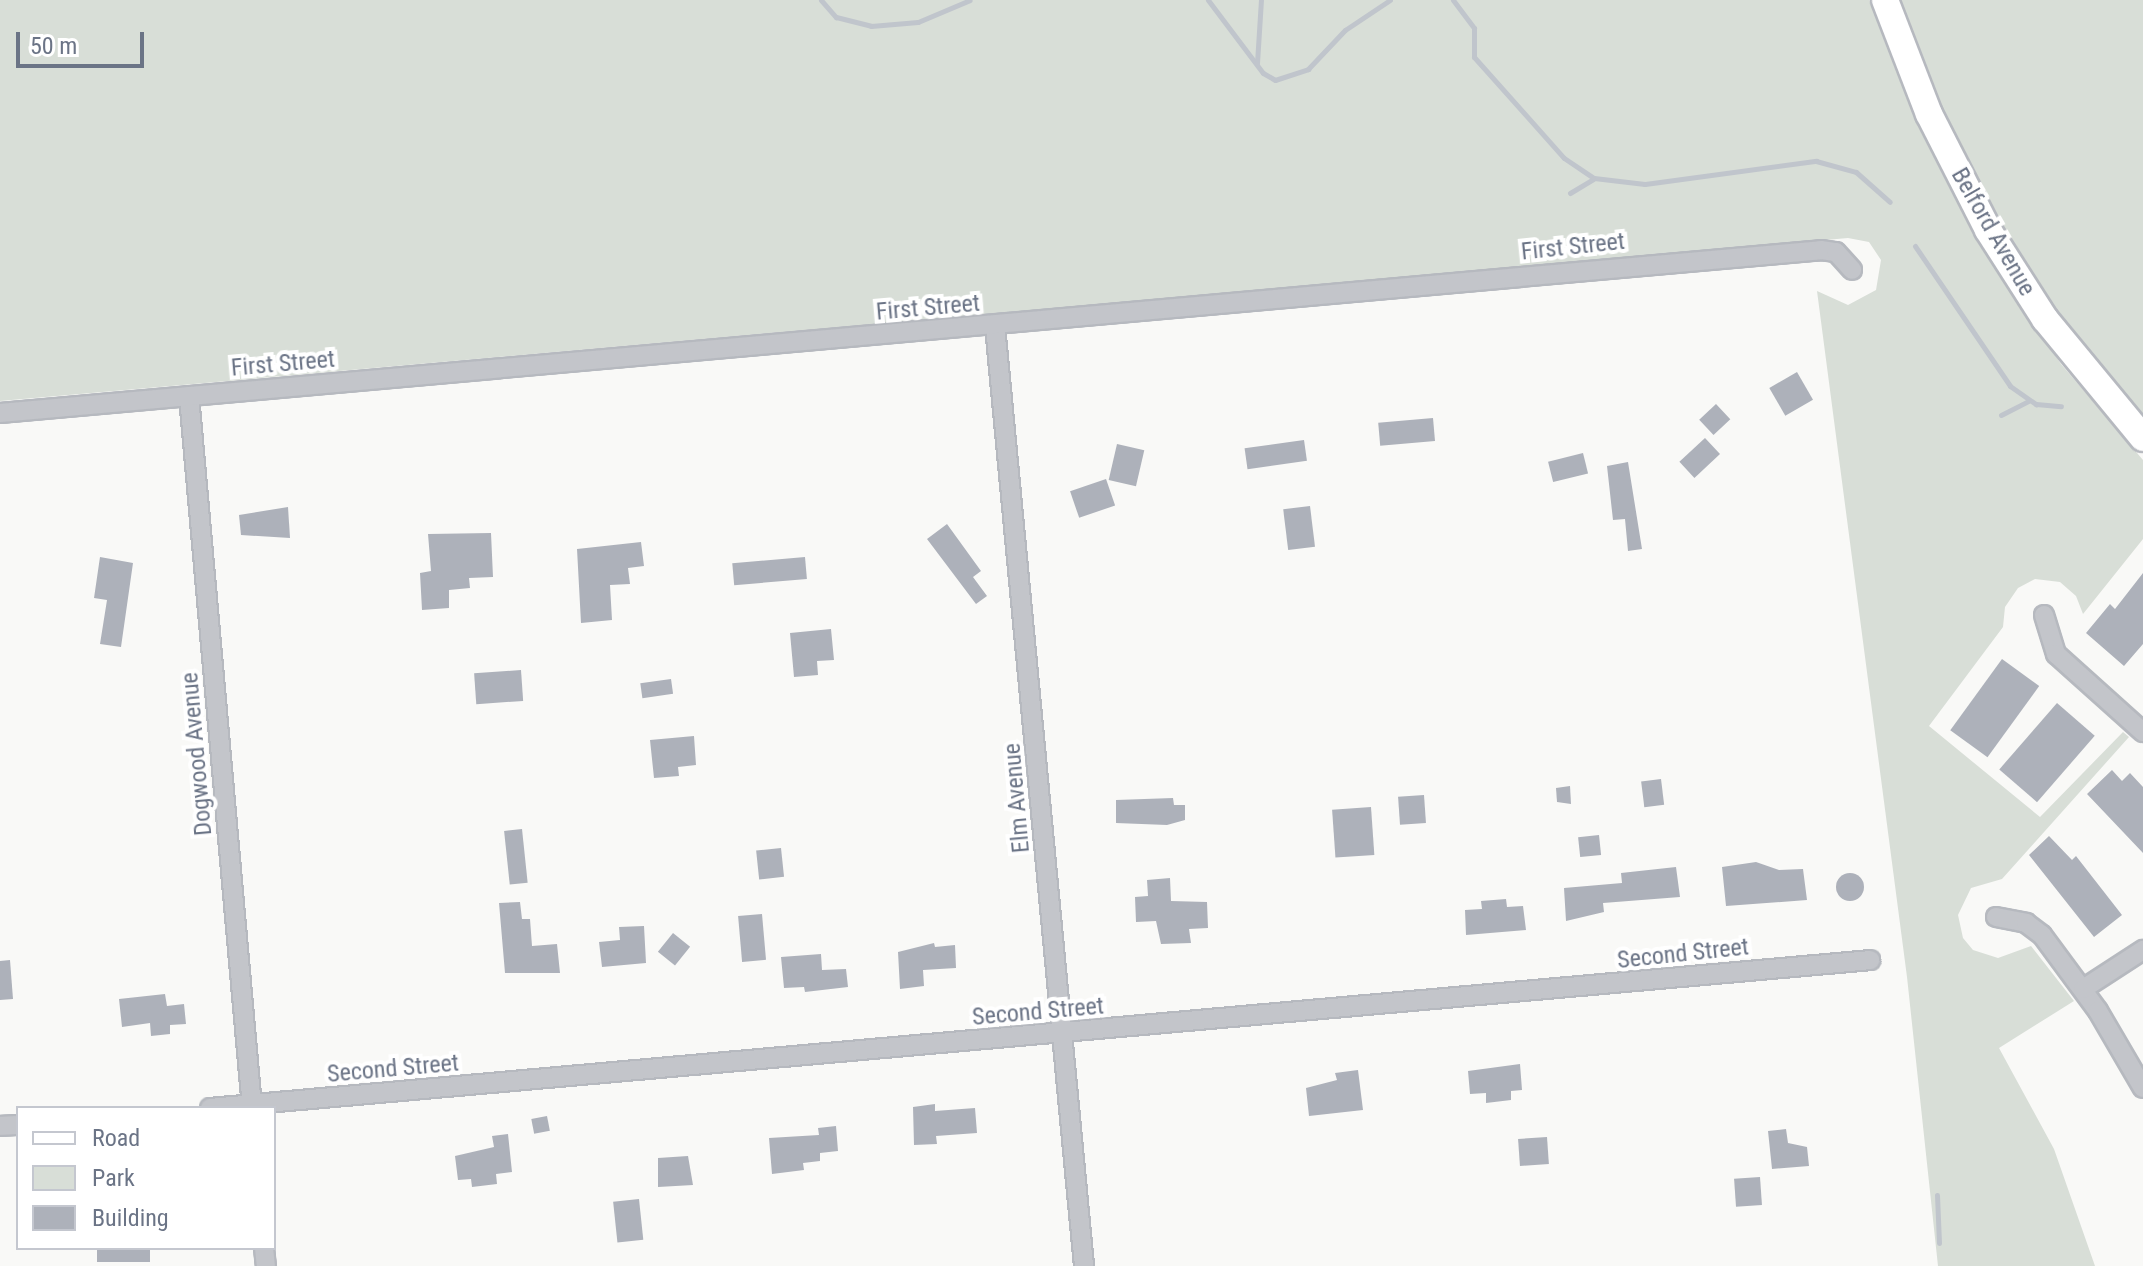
<!DOCTYPE html>
<style>
body{margin:0}
#map{position:relative;width:2143px;height:1266px;overflow:hidden;background:#f9f9f7;font-family:"Roboto Condensed",sans-serif}
div>[style]{position:absolute}
.green>*{inset:0;background:#d8ded7}
.stream>*{height:5px;margin:-2.5px;padding:0 2.5px;transform-origin:2.5px;border-radius:2.5px;background:#c0c5cc}
.building>*{inset:0;background:#adb1ba;transform-origin:0 0}
.round{border-radius:50%}
.roads{filter:drop-shadow(2px 0 #b6b9bf) drop-shadow(-2px 0 #b6b9bf) drop-shadow(0 2px #b6b9bf) drop-shadow(0 -2px #b6b9bf)}
.street>*{height:18px;margin:-9px;padding:0 9px;transform-origin:9px;border-radius:9px;background:#c3c5ca}
.secondary>*{height:26px;margin:-13px;padding:0 13px;transform-origin:13px;border-radius:13px;background:#fff}
span{translate:-50% -50%;white-space:nowrap;text-align:center;line-height:1.15;-webkit-text-stroke:8px #fff;paint-order:stroke}
.street-label{font-size:24px;color:#6b7486}
.legend{position:absolute;left:16px;top:1106px;width:260px;height:144px;box-sizing:border-box;background:#fff;border:2px solid #c4c7cf;margin:0;padding:10px 14px;list-style:none;font-size:24px;color:#6b7486}
.legend li{display:flex;align-items:center;gap:16px;height:40px}
.legend b{width:40px;border:2px solid #c4c7cf}
.scale{position:absolute;left:16px;top:32px;width:128px;height:36px;box-sizing:border-box;border:4px solid #6b7486;border-top:0;padding-left:10px;font-size:24px;line-height:28px;white-space:nowrap;color:#6b7486;-webkit-text-stroke:6px #fff;paint-order:stroke}
</style>
<div id="map">
<div class="green">
<i style="clip-path:polygon(0 0,1869px 0,1916px 120px,1978px 242px,2061px 364px,2143px 460px,2143px 539px,2083px 614px,2076px 596px,2060px 582px,2035px 579px,2018px 588px,2005px 607px,2003px 627px,1929px 726px,2040px 817px,2123px 732px,2129px 737px,2002px 879px,1971px 888px,1958px 915px,1963px 938px,1973px 950px,1998px 958px,2031px 946px,2074px 1001px,1999px 1048px,2054px 1149px,2095px 1266px,1938px 1266px,1907px 977px,1817px 291px,1848px 305px,1876px 290px,1881px 260px,1869px 242px,1848px 238px,0 401px)"></i>
<i style="clip-path:polygon(1898px 0,2143px 0,2143px 419px,2066px 325px,1996px 215px,1937px 101px)"></i>
</div>
<div class="stream">
<i style="left:821px;top:0;width:23px;rotate:49deg"></i>
<i style="left:836px;top:17px;width:36px;rotate:14deg"></i>
<i style="left:871px;top:26px;width:47px;rotate:-4.9deg"></i>
<i style="left:918px;top:22px;width:56px;rotate:-22.9deg"></i>
<i style="left:1208px;top:0;width:91px;rotate:53deg"></i>
<i style="left:1263px;top:73px;width:14px;rotate:30deg"></i>
<i style="left:1275px;top:80px;width:35px;rotate:-18deg"></i>
<i style="left:1308px;top:69px;width:54px;rotate:-46.5deg"></i>
<i style="left:1345px;top:30px;width:54px;rotate:-33.7deg"></i>
<i style="left:1453px;top:0;width:35px;rotate:53deg"></i>
<i style="left:1474px;top:28px;width:29px;rotate:90deg"></i>
<i style="left:1474px;top:57px;width:135px;rotate:48.3deg"></i>
<i style="left:1564px;top:158px;width:36px;rotate:34deg"></i>
<i style="left:1594px;top:178px;width:51px;rotate:6.7deg"></i>
<i style="left:1645px;top:184px;width:173px;rotate:-7.7deg"></i>
<i style="left:1816px;top:161px;width:41px;rotate:15.4deg"></i>
<i style="left:1856px;top:172px;width:45px;rotate:41.4deg"></i>
<i style="left:1257px;top:63px;width:63px;rotate:-86.4deg"></i>
<i style="left:1570px;top:193px;width:27px;rotate:-31deg"></i>
<i style="left:1915px;top:246px;width:169px;rotate:55.8deg"></i>
<i style="left:2010px;top:386px;width:32px;rotate:35deg"></i>
<i style="left:2036px;top:404px;width:25px;rotate:5deg"></i>
<i style="left:2001px;top:415px;width:30px;rotate:-27deg"></i>
<i style="left:1937px;top:1195px;width:48px;rotate:87.6deg"></i>
</div>
<div class="building">
<i style="left:1797px;top:372px;width:32px;height:32px;rotate:60deg"></i>
<i style="left:1716px;top:404px;width:21px;height:23px;rotate:47deg"></i>
<i style="left:1433px;top:418px;width:23px;height:55px;rotate:85deg"></i>
<i style="left:1705px;top:438px;width:22px;height:35px;rotate:47deg"></i>
<i style="left:1304px;top:440px;width:21px;height:60px;rotate:82deg"></i>
<i style="left:1117px;top:444px;width:28px;height:37px;rotate:13deg"></i>
<i style="left:1583px;top:453px;width:21px;height:36px;rotate:76deg"></i>
<i style="clip-path:polygon(1628px 462px,1642px 549px,1628px 551px,1625px 519px,1613px 520px,1607px 466px)"></i>
<i style="left:1106px;top:479px;width:28px;height:38px;rotate:71deg"></i>
<i style="left:1310px;top:506px;width:41px;height:27px;rotate:83deg"></i>
<i style="clip-path:polygon(288px 507px,290px 538px,241px 535px,239px 515px)"></i>
<i style="clip-path:polygon(947px 524px,981px 571px,973px 577px,987px 596px,976px 604px,927px 539px)"></i>
<i style="clip-path:polygon(491px 533px,493px 577px,469px 578px,470px 588px,449px 590px,449px 608px,422px 610px,420px 573px,431px 571px,428px 534px)"></i>
<i style="clip-path:polygon(641px 542px,644px 566px,628px 568px,630px 584px,610px 585px,612px 620px,581px 623px,577px 549px)"></i>
<i style="clip-path:polygon(100px 557px,133px 563px,121px 647px,100px 644px,107px 600px,94px 598px)"></i>
<i style="left:805px;top:557px;width:22px;height:73px;rotate:85deg"></i>
<i style="clip-path:polygon(2143px 573px,2143px 644px,2124px 666px,2086px 633px,2110px 604px,2115px 609px)"></i>
<i style="clip-path:polygon(831px 629px,834px 660px,817px 661px,818px 675px,794px 677px,790px 633px)"></i>
<i style="left:2002px;top:659px;width:46px;height:88px;rotate:36deg"></i>
<i style="left:521px;top:670px;width:31px;height:47px;rotate:86deg"></i>
<i style="left:671px;top:679px;width:15px;height:31px;rotate:82deg"></i>
<i style="left:2057px;top:703px;width:50px;height:88px;rotate:41deg"></i>
<i style="clip-path:polygon(694px 736px,696px 765px,678px 767px,679px 776px,654px 778px,650px 740px)"></i>
<i style="clip-path:polygon(2112px 770px,2122px 781px,2130px 773px,2143px 787px,2143px 853px,2087px 794px)"></i>
<i style="left:1661px;top:779px;width:26px;height:20px;rotate:83deg"></i>
<i style="clip-path:polygon(1570px 786px,1571px 804px,1557px 802px,1556px 788px)"></i>
<i style="left:1424px;top:795px;width:28px;height:26px;rotate:86deg"></i>
<i style="clip-path:polygon(1173px 798px,1174px 805px,1185px 805px,1185px 820px,1167px 825px,1116px 823px,1116px 800px)"></i>
<i style="left:1371px;top:807px;width:48px;height:39px;rotate:86deg"></i>
<i style="left:522px;top:829px;width:54px;height:18px;rotate:84deg"></i>
<i style="left:1599px;top:835px;width:20px;height:21px;rotate:84deg"></i>
<i style="clip-path:polygon(2049px 836px,2072px 860px,2076px 856px,2122px 915px,2094px 937px,2029px 855px)"></i>
<i style="left:781px;top:848px;width:29px;height:25px;rotate:84deg"></i>
<i style="clip-path:polygon(1756px 862px,1779px 870px,1803px 869px,1807px 900px,1726px 906px,1722px 867px)"></i>
<i style="clip-path:polygon(1676px 867px,1680px 897px,1603px 903px,1604px 912px,1566px 921px,1564px 888px,1622px 883px,1621px 873px)"></i>
<i class="round" style="left:1836px;top:873px;width:28px;height:28px"></i>
<i style="clip-path:polygon(1170px 878px,1171px 901px,1207px 902px,1208px 928px,1189px 929px,1191px 943px,1161px 944px,1156px 921px,1136px 922px,1135px 897px,1148px 896px,1147px 880px)"></i>
<i style="clip-path:polygon(1506px 899px,1507px 907px,1523px 906px,1526px 930px,1466px 935px,1465px 910px,1482px 909px,1481px 901px)"></i>
<i style="clip-path:polygon(520px 902px,522px 919px,530px 919px,532px 946px,557px 944px,560px 973px,505px 973px,499px 903px)"></i>
<i style="left:762px;top:914px;width:46px;height:24px;rotate:85deg"></i>
<i style="clip-path:polygon(644px 926px,646px 963px,602px 967px,599px 942px,620px 940px,619px 927px)"></i>
<i style="left:673px;top:933px;width:22px;height:24px;rotate:39deg"></i>
<i style="clip-path:polygon(934px 943px,935px 947px,955px 945px,956px 968px,923px 970px,924px 986px,900px 989px,898px 952px)"></i>
<i style="clip-path:polygon(821px 954px,822px 970px,846px 969px,848px 987px,805px 992px,804px 987px,784px 988px,781px 957px)"></i>
<i style="clip-path:polygon(10px 960px,13px 999px,0 1000px,0 961px)"></i>
<i style="clip-path:polygon(165px 994px,167px 1006px,184px 1004px,186px 1024px,170px 1025px,170px 1034px,151px 1036px,150px 1023px,122px 1027px,119px 999px)"></i>
<i style="clip-path:polygon(1520px 1064px,1522px 1090px,1511px 1091px,1511px 1100px,1486px 1103px,1486px 1093px,1470px 1094px,1468px 1071px)"></i>
<i style="clip-path:polygon(1358px 1070px,1363px 1110px,1309px 1116px,1306px 1088px,1337px 1080px,1335px 1073px)"></i>
<i style="clip-path:polygon(935px 1104px,935px 1111px,975px 1108px,977px 1133px,936px 1136px,937px 1144px,914px 1145px,913px 1107px)"></i>
<i style="left:547px;top:1116px;width:15px;height:16px;rotate:79deg"></i>
<i style="clip-path:polygon(836px 1126px,838px 1151px,820px 1153px,820px 1161px,803px 1163px,804px 1170px,772px 1174px,769px 1138px,819px 1135px,818px 1128px)"></i>
<i style="clip-path:polygon(1786px 1129px,1788px 1143px,1807px 1147px,1809px 1166px,1772px 1169px,1768px 1131px)"></i>
<i style="clip-path:polygon(508px 1134px,512px 1172px,496px 1174px,497px 1184px,472px 1187px,471px 1179px,458px 1180px,455px 1156px,494px 1147px,492px 1136px)"></i>
<i style="left:1547px;top:1137px;width:27px;height:29px;rotate:86deg"></i>
<i style="clip-path:polygon(688px 1156px,693px 1185px,658px 1187px,658px 1158px)"></i>
<i style="left:1760px;top:1177px;width:28px;height:26px;rotate:86deg"></i>
<i style="left:639px;top:1199px;width:41px;height:26px;rotate:84deg"></i>
<i style="left:97px;top:1248px;width:53px;height:14px"></i>
</div>
<div class="roads">
<div class="street">
<i style="left:995px;top:326px;width:944px;rotate:84.59deg"></i>
<i style="left:189px;top:396px;width:715px;rotate:84.94deg"></i>
<i style="left:0;top:413px;width:1828px;rotate:-5.11deg"></i>
<i style="left:1821px;top:250px;width:15px;rotate:8deg"></i>
<i style="left:1836px;top:252px;width:24px;rotate:48deg"></i>
<i style="left:2044px;top:615px;width:41px;rotate:72.9deg"></i>
<i style="left:2056px;top:654px;width:117px;rotate:41.9deg"></i>
<i style="left:1996px;top:917px;width:31px;rotate:11deg"></i>
<i style="left:2026px;top:923px;width:20px;rotate:37deg"></i>
<i style="left:2042px;top:935px;width:94px;rotate:53.6deg"></i>
<i style="left:2098px;top:1011px;width:89px;rotate:59.7deg"></i>
<i style="left:2083px;top:989px;width:72px;rotate:-33deg"></i>
<i style="left:210px;top:1108px;width:1667px;rotate:-5.09deg"></i>
<i style="left:0;top:1126px;width:18px;rotate:-3deg"></i>
<i style="left:264px;top:1248px;width:18px;rotate:84deg"></i>
</div>
<div class="secondary">
<i style="left:1885px;top:0;width:122px;rotate:68.9deg"></i>
<i style="left:1929px;top:114px;width:130px;rotate:63deg"></i>
<i style="left:1988px;top:230px;width:106px;rotate:57.4deg"></i>
<i style="left:2045px;top:319px;width:154px;rotate:50.5deg"></i>
</div>
</div>
<div class="street-label">
<span style="left:1993px;top:232px;rotate:60deg">Belford Avenue</span>
<span style="left:1573px;top:247px;rotate:-6deg">First Street</span>
<span style="left:928px;top:308px;rotate:-5deg">First Street</span>
<span style="left:283px;top:364px;rotate:-5deg">First Street</span>
<span style="left:197px;top:754px;rotate:-95deg">Dogwood Avenue</span>
<span style="left:1017px;top:798px;rotate:-95deg">Elm Avenue</span>
<span style="left:1683px;top:954px;rotate:-6deg">Second Street</span>
<span style="left:1038px;top:1012px;rotate:-5deg">Second Street</span>
<span style="left:393px;top:1069px;rotate:-5deg">Second Street</span>
</div>
<ul class="legend">
<li><b style="height:10px;background:#fff"></b>Road</li>
<li><b style="height:22px;background:#d8ded7"></b>Park</li>
<li><b style="height:22px;background:#adb1ba"></b>Building</li>
</ul>
<div class="scale">50 m</div>
</div>
